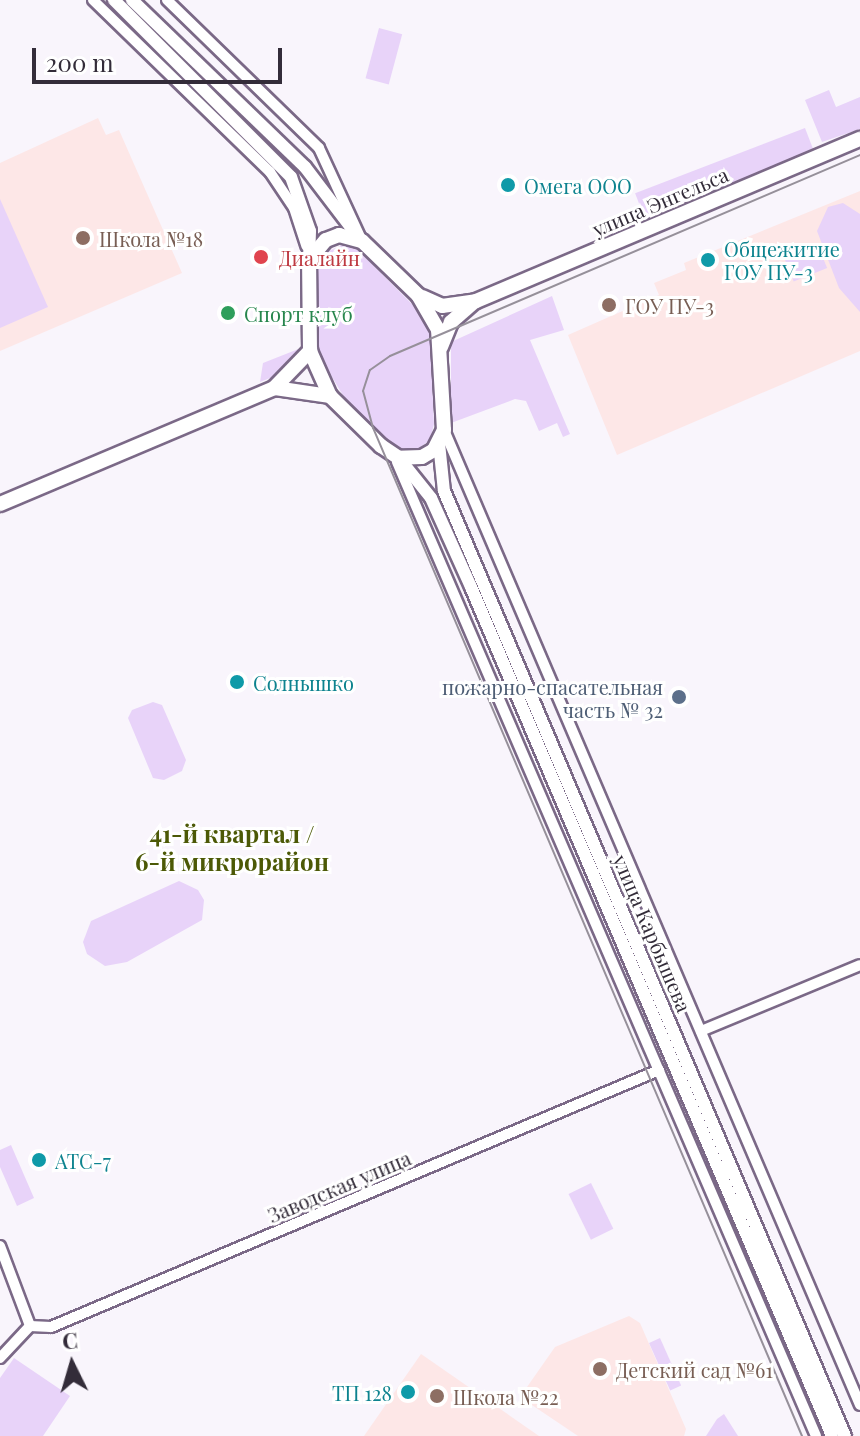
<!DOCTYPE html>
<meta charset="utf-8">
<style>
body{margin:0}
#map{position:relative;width:860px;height:1436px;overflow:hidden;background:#f9f5fc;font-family:"Playfair Display",serif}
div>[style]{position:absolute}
.education>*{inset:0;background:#fde7e7}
.green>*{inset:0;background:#e8d3f9;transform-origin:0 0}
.roads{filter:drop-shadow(2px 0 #7b6987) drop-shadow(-2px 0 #7b6987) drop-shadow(0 2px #7b6987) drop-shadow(0 -2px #7b6987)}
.minor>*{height:10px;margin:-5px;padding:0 5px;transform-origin:5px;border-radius:5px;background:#fff}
.tertiary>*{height:12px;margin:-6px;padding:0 6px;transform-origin:6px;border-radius:6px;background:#fff}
.secondary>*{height:14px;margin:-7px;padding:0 7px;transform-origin:7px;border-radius:7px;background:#fff}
.tram>*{height:2px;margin:-1px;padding:0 1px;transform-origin:1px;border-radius:1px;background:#96909a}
.dots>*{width:22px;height:22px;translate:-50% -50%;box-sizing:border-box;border:4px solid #fff;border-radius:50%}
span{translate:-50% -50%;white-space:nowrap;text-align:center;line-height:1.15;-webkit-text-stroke:6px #fff;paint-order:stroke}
.culture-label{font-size:20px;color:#0d838f}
.left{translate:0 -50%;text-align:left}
.right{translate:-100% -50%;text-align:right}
.street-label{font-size:20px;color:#332c39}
.education-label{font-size:20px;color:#785e54}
.health-label{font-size:20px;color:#be3a42}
.leisure-label{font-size:20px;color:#27864d}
.service-label{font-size:20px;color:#4e5e75}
.quarter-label{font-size:24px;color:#4c5906;font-weight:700}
.north{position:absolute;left:32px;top:1324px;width:80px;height:80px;-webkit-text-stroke:6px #fff;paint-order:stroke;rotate:355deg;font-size:22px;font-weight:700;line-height:32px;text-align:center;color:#332c39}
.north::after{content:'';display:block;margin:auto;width:28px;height:36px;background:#332c39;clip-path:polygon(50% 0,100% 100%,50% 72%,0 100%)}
.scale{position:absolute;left:32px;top:48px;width:250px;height:36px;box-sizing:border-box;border:4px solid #332c39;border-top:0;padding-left:10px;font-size:24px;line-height:28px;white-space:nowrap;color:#332c39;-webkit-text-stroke:6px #fff;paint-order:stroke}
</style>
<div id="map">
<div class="education">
<i style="clip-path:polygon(98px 118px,106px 135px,119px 130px,182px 273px,0 351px,0 163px)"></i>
<i style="clip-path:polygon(860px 191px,860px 351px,617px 455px,568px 335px,659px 295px,654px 283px,686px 270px,684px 263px)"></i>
<i style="clip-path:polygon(629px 1316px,640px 1323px,686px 1429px,684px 1436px,578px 1436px,520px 1397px,555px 1347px)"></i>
<i style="clip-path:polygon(421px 1354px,424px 1356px,539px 1436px,364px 1436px)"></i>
</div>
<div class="green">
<i style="left:379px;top:28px;width:24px;height:52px;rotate:15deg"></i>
<i style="clip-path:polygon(829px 90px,836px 107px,860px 97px,860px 129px,822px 142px,805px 100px)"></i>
<i style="left:805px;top:128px;width:25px;height:182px;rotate:69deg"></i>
<i style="clip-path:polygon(0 199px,48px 307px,0 328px)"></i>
<i style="clip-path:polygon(843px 203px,860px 214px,860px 312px,839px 288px,817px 231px,828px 207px)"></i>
<i style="left:817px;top:243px;width:27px;height:36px;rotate:68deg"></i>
<i style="clip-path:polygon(344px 244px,357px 249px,421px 313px,430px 334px,434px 424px,430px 440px,418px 449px,403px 451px,387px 442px,348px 404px,319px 355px,316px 267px,320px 255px)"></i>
<i style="clip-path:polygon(552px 296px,564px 330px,530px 340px,570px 434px,563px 437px,557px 423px,539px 431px,526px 401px,515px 399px,451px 423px,451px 342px)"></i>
<i style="clip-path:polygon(301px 348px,288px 371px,260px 382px,263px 363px)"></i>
<i style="clip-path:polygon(153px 702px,162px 705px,186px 760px,182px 771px,164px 780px,153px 778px,128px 718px,132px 710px)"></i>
<i style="clip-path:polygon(179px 881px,198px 890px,204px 900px,202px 920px,127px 962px,105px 966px,87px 954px,83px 942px,91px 921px)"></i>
<i style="clip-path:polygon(11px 1145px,34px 1198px,17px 1206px,0 1167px,0 1150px)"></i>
<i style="left:591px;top:1183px;width:51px;height:25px;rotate:64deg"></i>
<i style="left:660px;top:1338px;width:52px;height:12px;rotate:66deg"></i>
<i style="clip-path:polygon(14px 1358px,70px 1396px,43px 1436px,0 1436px,0 1378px)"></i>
<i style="clip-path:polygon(724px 1414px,738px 1436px,706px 1436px,717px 1419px)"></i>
</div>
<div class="roads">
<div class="minor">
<i style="left:93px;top:0;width:247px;rotate:44.2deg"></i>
<i style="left:270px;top:172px;width:43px;rotate:56.3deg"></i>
<i style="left:294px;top:208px;width:40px;rotate:72deg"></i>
<i style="left:167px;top:0;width:212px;rotate:44.2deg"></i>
<i style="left:319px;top:148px;width:100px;rotate:65.2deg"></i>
<i style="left:444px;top:430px;width:1060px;rotate:66.89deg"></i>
<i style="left:397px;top:462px;width:1060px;rotate:66.72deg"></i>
<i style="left:701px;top:1031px;width:172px;rotate:-22.5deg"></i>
<i style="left:0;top:1246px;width:85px;rotate:69.4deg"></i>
<i style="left:30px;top:1326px;width:44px;rotate:133.2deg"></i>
<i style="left:30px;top:1326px;width:21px;rotate:3deg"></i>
<i style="left:51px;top:1327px;width:660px;rotate:-22.91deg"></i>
</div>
<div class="tertiary">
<i style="left:114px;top:0;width:250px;rotate:45deg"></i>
<i style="left:291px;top:177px;width:57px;rotate:70.6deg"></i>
<i style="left:310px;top:231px;width:29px;rotate:92deg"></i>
<i style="left:132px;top:0;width:240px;rotate:44deg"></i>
<i style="left:305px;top:167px;width:89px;rotate:52.7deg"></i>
<i style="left:439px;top:443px;width:48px;rotate:84.1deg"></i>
<i style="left:444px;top:491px;width:1027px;rotate:67.01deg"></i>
<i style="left:399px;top:458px;width:51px;rotate:51.3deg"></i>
<i style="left:431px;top:498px;width:98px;rotate:65.8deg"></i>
<i style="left:471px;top:587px;width:923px;rotate:66.96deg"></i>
</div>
<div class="secondary">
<i style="left:339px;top:235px;width:24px;rotate:15deg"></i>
<i style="left:362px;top:241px;width:78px;rotate:44deg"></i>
<i style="left:418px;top:295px;width:39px;rotate:60deg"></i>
<i style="left:438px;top:329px;width:101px;rotate:86.6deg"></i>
<i style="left:444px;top:430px;width:22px;rotate:117deg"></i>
<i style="left:434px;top:450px;width:14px;rotate:150deg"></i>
<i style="left:422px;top:457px;width:23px;rotate:178deg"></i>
<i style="left:399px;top:458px;width:22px;rotate:-146deg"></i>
<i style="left:381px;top:446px;width:71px;rotate:-135.6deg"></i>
<i style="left:330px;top:396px;width:49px;rotate:-114deg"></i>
<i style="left:310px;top:351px;width:91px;rotate:-90.6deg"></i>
<i style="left:309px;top:260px;width:26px;rotate:-50deg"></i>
<i style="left:326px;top:240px;width:14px;rotate:-21deg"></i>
<i style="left:422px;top:297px;width:22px;rotate:24deg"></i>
<i style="left:442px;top:306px;width:34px;rotate:-8deg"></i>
<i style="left:476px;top:301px;width:417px;rotate:-22.9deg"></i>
<i style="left:441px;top:347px;width:27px;rotate:-68deg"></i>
<i style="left:451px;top:322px;width:28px;rotate:-41deg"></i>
<i style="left:275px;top:388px;width:56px;rotate:8.3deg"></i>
<i style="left:0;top:504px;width:298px;rotate:-22.9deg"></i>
<i style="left:274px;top:388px;width:52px;rotate:-45.8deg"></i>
</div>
</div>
<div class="tram">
<i style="left:802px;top:1436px;width:1095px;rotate:-113.05deg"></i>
<i style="left:373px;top:428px;width:38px;rotate:-105deg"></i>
<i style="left:363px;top:391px;width:22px;rotate:-72deg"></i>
<i style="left:370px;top:370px;width:24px;rotate:-35deg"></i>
<i style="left:390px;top:356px;width:511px;rotate:-23.15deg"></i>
</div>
<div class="dots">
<i style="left:508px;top:185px;background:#0f9aa8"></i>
<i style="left:83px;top:238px;background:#8d6e63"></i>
<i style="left:261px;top:257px;background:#e0444e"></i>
<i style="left:708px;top:260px;background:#0f9aa8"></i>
<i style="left:609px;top:305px;background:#8d6e63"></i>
<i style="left:228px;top:313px;background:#2e9e5b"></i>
<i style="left:237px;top:682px;background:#0f9aa8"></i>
<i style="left:679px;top:697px;background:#5c6f8a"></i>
<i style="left:39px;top:1160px;background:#0f9aa8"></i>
<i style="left:600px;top:1369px;background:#8d6e63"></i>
<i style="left:408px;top:1392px;background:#0f9aa8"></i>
<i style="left:437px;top:1396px;background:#8d6e63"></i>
</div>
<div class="culture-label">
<span class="left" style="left:524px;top:185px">Омега ООО</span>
<span class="left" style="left:724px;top:260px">Общежитие<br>ГОУ ПУ-3</span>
<span class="left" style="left:253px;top:682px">Солнышко</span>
<span class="left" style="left:55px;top:1160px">АТС-7</span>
<span class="right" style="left:392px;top:1392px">ТП 128</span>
</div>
<div class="street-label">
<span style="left:660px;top:201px;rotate:-23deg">улица Энгельса</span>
<span style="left:653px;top:933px;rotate:67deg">улица Карбышева</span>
<span style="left:339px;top:1186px;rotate:-23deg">Заводская улица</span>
</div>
<div class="education-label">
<span class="left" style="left:99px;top:238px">Школа №18</span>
<span class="left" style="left:625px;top:305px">ГОУ ПУ-3</span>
<span class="left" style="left:616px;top:1369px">Детский сад №61</span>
<span class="left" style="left:453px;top:1396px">Школа №22</span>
</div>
<div class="health-label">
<span class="left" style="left:279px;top:257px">Диалайн</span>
</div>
<div class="leisure-label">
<span class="left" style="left:244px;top:313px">Спорт клуб</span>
</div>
<div class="service-label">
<span class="right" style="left:663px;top:698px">пожарно-спасательная<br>часть № 32</span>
</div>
<div class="quarter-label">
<span style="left:232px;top:848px">41-й квартал /<br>6-й микрорайон</span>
</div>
<div class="north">С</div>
<div class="scale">200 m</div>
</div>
